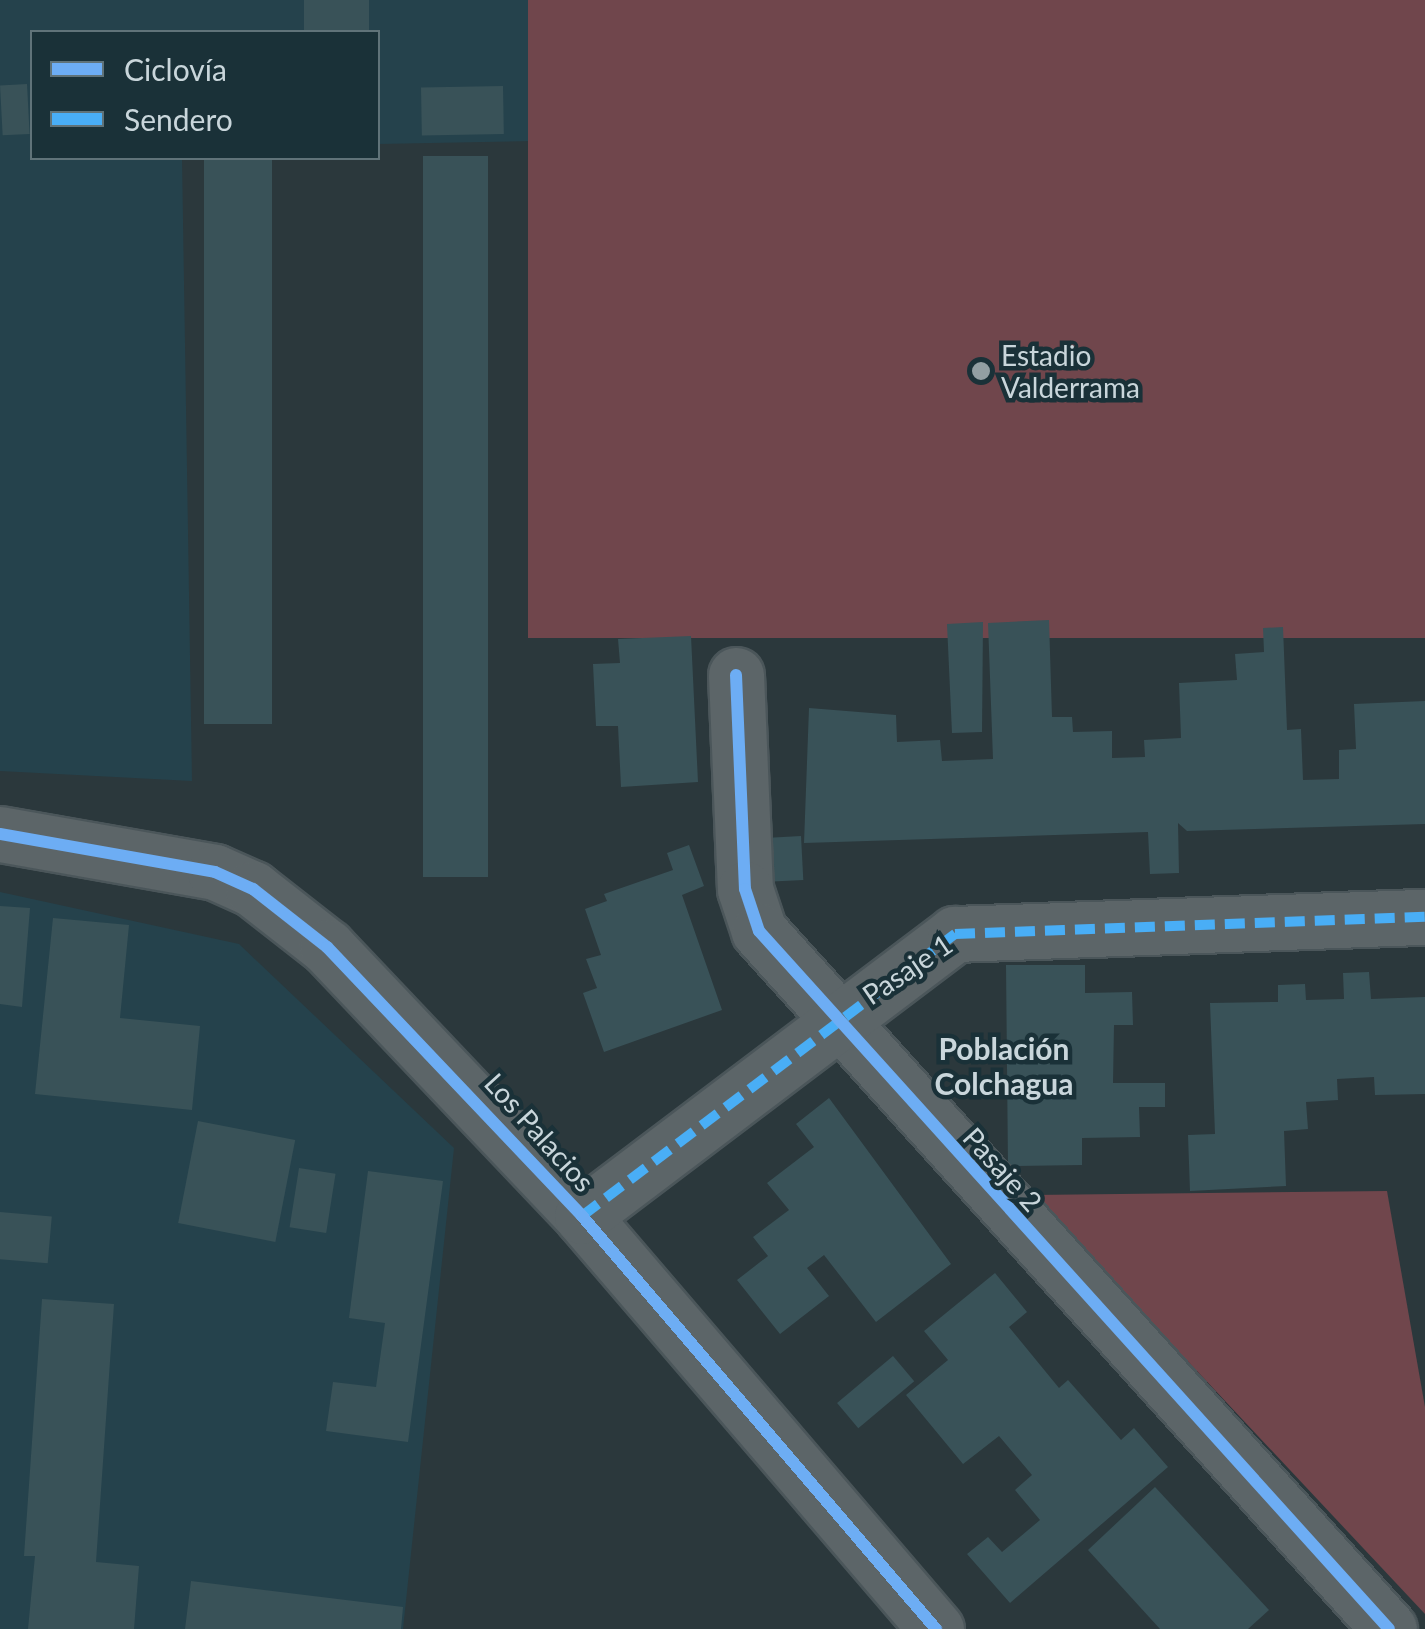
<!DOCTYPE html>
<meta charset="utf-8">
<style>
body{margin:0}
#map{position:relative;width:1425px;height:1629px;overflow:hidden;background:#2b383c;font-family:Lato,sans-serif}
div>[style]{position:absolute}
.built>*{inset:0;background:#25424c}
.green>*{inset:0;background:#70464c;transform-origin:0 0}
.building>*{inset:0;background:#395258;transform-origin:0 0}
.roads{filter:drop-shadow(2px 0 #4b565a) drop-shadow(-2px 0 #4b565a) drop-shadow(0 2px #4b565a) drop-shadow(0 -2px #4b565a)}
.minor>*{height:55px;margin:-27.5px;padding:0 27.5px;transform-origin:27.5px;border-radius:27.5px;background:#5c6568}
.quiet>*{height:10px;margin-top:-5px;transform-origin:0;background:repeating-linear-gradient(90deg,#49aef6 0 20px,transparent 0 30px)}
.cycleway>*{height:12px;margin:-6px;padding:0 6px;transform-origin:6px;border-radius:6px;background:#6dadf4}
.dots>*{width:28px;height:28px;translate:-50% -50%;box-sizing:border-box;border:5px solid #1a3138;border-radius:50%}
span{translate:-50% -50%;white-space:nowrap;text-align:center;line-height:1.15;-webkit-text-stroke:9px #1a3138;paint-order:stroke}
.poi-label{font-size:28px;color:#c9d6db}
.left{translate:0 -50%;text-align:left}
.street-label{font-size:28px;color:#c9d6db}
.neighbourhood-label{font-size:30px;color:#c9d6db;font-weight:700}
.legend{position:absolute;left:30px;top:30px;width:350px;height:130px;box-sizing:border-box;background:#1a3138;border:2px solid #607379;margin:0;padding:12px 18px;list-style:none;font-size:30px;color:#c9d6db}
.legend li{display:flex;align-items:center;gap:20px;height:50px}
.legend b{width:50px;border:2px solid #607379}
</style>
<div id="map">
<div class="built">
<i style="clip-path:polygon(0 0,528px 0,532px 141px,378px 144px,378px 32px,32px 32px,32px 158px,182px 158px,192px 781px,0 771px)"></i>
<i style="clip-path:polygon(0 892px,239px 944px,454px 1148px,403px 1629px,0 1629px)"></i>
</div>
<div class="green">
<i style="left:528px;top:0;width:897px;height:638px"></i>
<i style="clip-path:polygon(1387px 1191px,1425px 1407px,1425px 1614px,1032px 1195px)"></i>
</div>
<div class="building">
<i style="left:304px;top:0;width:65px;height:32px"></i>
<i style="left:27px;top:84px;width:50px;height:27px;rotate:87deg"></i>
<i style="left:503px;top:86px;width:48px;height:82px;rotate:89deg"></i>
<i style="left:423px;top:156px;width:65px;height:721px"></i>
<i style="left:204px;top:158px;width:68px;height:566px"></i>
<i style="clip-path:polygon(1049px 620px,1052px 717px,1072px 717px,1073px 732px,1112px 731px,1112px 758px,1145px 757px,1144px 740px,1181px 738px,1179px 683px,1237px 680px,1235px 654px,1264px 652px,1263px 628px,1283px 627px,1287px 730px,1301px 729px,1303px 780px,1339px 779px,1339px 750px,1356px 749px,1354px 704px,1425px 701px,1425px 824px,1187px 831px,1178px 823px,1179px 873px,1150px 874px,1148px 832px,804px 843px,809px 708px,896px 715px,897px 742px,940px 740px,942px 761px,993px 759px,988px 623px)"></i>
<i style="clip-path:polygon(983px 622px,982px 732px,952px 733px,947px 624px)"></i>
<i style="clip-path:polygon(691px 636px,698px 782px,621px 787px,618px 726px,596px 726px,593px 664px,620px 663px,618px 639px)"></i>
<i style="left:801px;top:836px;width:44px;height:36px;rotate:87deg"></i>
<i style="clip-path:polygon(689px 845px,704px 886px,682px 895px,722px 1010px,604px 1052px,583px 993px,597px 988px,586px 959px,601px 955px,585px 909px,607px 901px,604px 894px,673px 870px,667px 853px)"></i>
<i style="clip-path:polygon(0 906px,30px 908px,22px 1007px,0 1004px)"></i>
<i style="clip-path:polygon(53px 918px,129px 925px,120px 1018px,200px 1026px,192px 1110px,35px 1094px)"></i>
<i style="clip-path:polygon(1006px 965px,1085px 965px,1085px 993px,1132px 992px,1133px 1025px,1114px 1025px,1113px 1083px,1165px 1083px,1165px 1107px,1139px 1107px,1140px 1137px,1082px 1138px,1082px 1165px,1008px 1166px)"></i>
<i style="clip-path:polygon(1369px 972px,1371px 999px,1425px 997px,1425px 1094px,1375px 1095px,1374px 1077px,1337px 1079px,1338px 1100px,1306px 1102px,1308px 1129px,1284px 1131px,1286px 1186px,1190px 1191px,1188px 1135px,1215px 1134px,1210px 1003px,1278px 1002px,1278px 985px,1305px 984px,1306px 1000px,1344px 999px,1343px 973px)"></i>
<i style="clip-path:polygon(829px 1098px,951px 1264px,876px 1322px,824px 1255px,807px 1268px,829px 1296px,780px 1334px,737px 1280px,768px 1256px,753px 1237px,789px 1210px,767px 1183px,814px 1147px,796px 1124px)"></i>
<i style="left:198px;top:1121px;width:99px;height:104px;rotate:11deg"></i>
<i style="left:299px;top:1168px;width:37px;height:60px;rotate:9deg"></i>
<i style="clip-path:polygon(368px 1171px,443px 1181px,408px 1442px,326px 1431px,333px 1382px,376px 1387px,385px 1323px,349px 1318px)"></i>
<i style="left:0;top:1212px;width:52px;height:47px;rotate:5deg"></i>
<i style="clip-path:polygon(995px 1273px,1027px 1312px,1009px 1327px,1059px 1388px,1068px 1380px,1121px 1440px,1134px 1428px,1168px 1467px,1010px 1603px,967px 1554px,988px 1537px,1002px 1552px,1040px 1520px,1015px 1490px,1032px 1475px,999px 1436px,963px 1464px,906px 1395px,948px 1360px,924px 1331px)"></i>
<i style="clip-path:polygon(42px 1299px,114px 1304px,96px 1562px,139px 1566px,134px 1629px,28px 1629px,35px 1556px,24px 1556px)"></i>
<i style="left:893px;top:1356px;width:33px;height:73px;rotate:50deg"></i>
<i style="clip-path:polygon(1155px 1487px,1269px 1610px,1248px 1629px,1160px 1629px,1088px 1550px)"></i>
<i style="clip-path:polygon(191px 1581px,403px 1607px,401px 1629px,185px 1629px)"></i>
</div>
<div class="roads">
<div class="minor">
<i style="left:736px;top:675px;width:214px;rotate:87.6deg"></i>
<i style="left:745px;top:889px;width:44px;rotate:71.6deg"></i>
<i style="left:759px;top:931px;width:940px;rotate:47.93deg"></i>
<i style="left:0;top:834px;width:218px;rotate:10deg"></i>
<i style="left:215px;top:872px;width:42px;rotate:24.1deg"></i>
<i style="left:253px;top:889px;width:94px;rotate:38.1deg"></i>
<i style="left:327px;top:947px;width:371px;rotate:46.5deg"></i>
<i style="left:582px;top:1216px;width:544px;rotate:49.4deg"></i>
<i style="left:582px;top:1216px;width:468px;rotate:-37.1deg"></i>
<i style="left:955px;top:934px;width:470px;rotate:-2.1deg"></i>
</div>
</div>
<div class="quiet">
<i style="left:582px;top:1216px;width:468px;rotate:-37.1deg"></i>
<i style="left:955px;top:934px;width:470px;rotate:-2.1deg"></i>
</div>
<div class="cycleway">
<i style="left:736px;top:675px;width:214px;rotate:87.6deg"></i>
<i style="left:745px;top:889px;width:44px;rotate:71.6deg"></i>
<i style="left:759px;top:931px;width:940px;rotate:47.93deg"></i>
<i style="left:0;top:834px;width:218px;rotate:10deg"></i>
<i style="left:215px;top:872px;width:42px;rotate:24.1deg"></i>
<i style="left:253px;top:889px;width:94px;rotate:38.1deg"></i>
<i style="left:327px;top:947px;width:371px;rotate:46.5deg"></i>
<i style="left:582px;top:1216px;width:544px;rotate:49.4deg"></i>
</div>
<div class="dots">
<i style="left:981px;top:371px;background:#929fa3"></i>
</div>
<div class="poi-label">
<span class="left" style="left:1001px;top:371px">Estadio<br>Valderrama</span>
</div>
<div class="street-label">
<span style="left:907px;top:969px;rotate:-34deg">Pasaje 1</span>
<span style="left:540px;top:1132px;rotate:48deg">Los Palacios</span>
<span style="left:1003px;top:1169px;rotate:48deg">Pasaje 2</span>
</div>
<div class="neighbourhood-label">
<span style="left:1004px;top:1065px">Población<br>Colchagua</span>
</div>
<ul class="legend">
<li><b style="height:12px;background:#6dadf4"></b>Ciclovía</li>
<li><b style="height:12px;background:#49aef6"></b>Sendero</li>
</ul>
</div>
